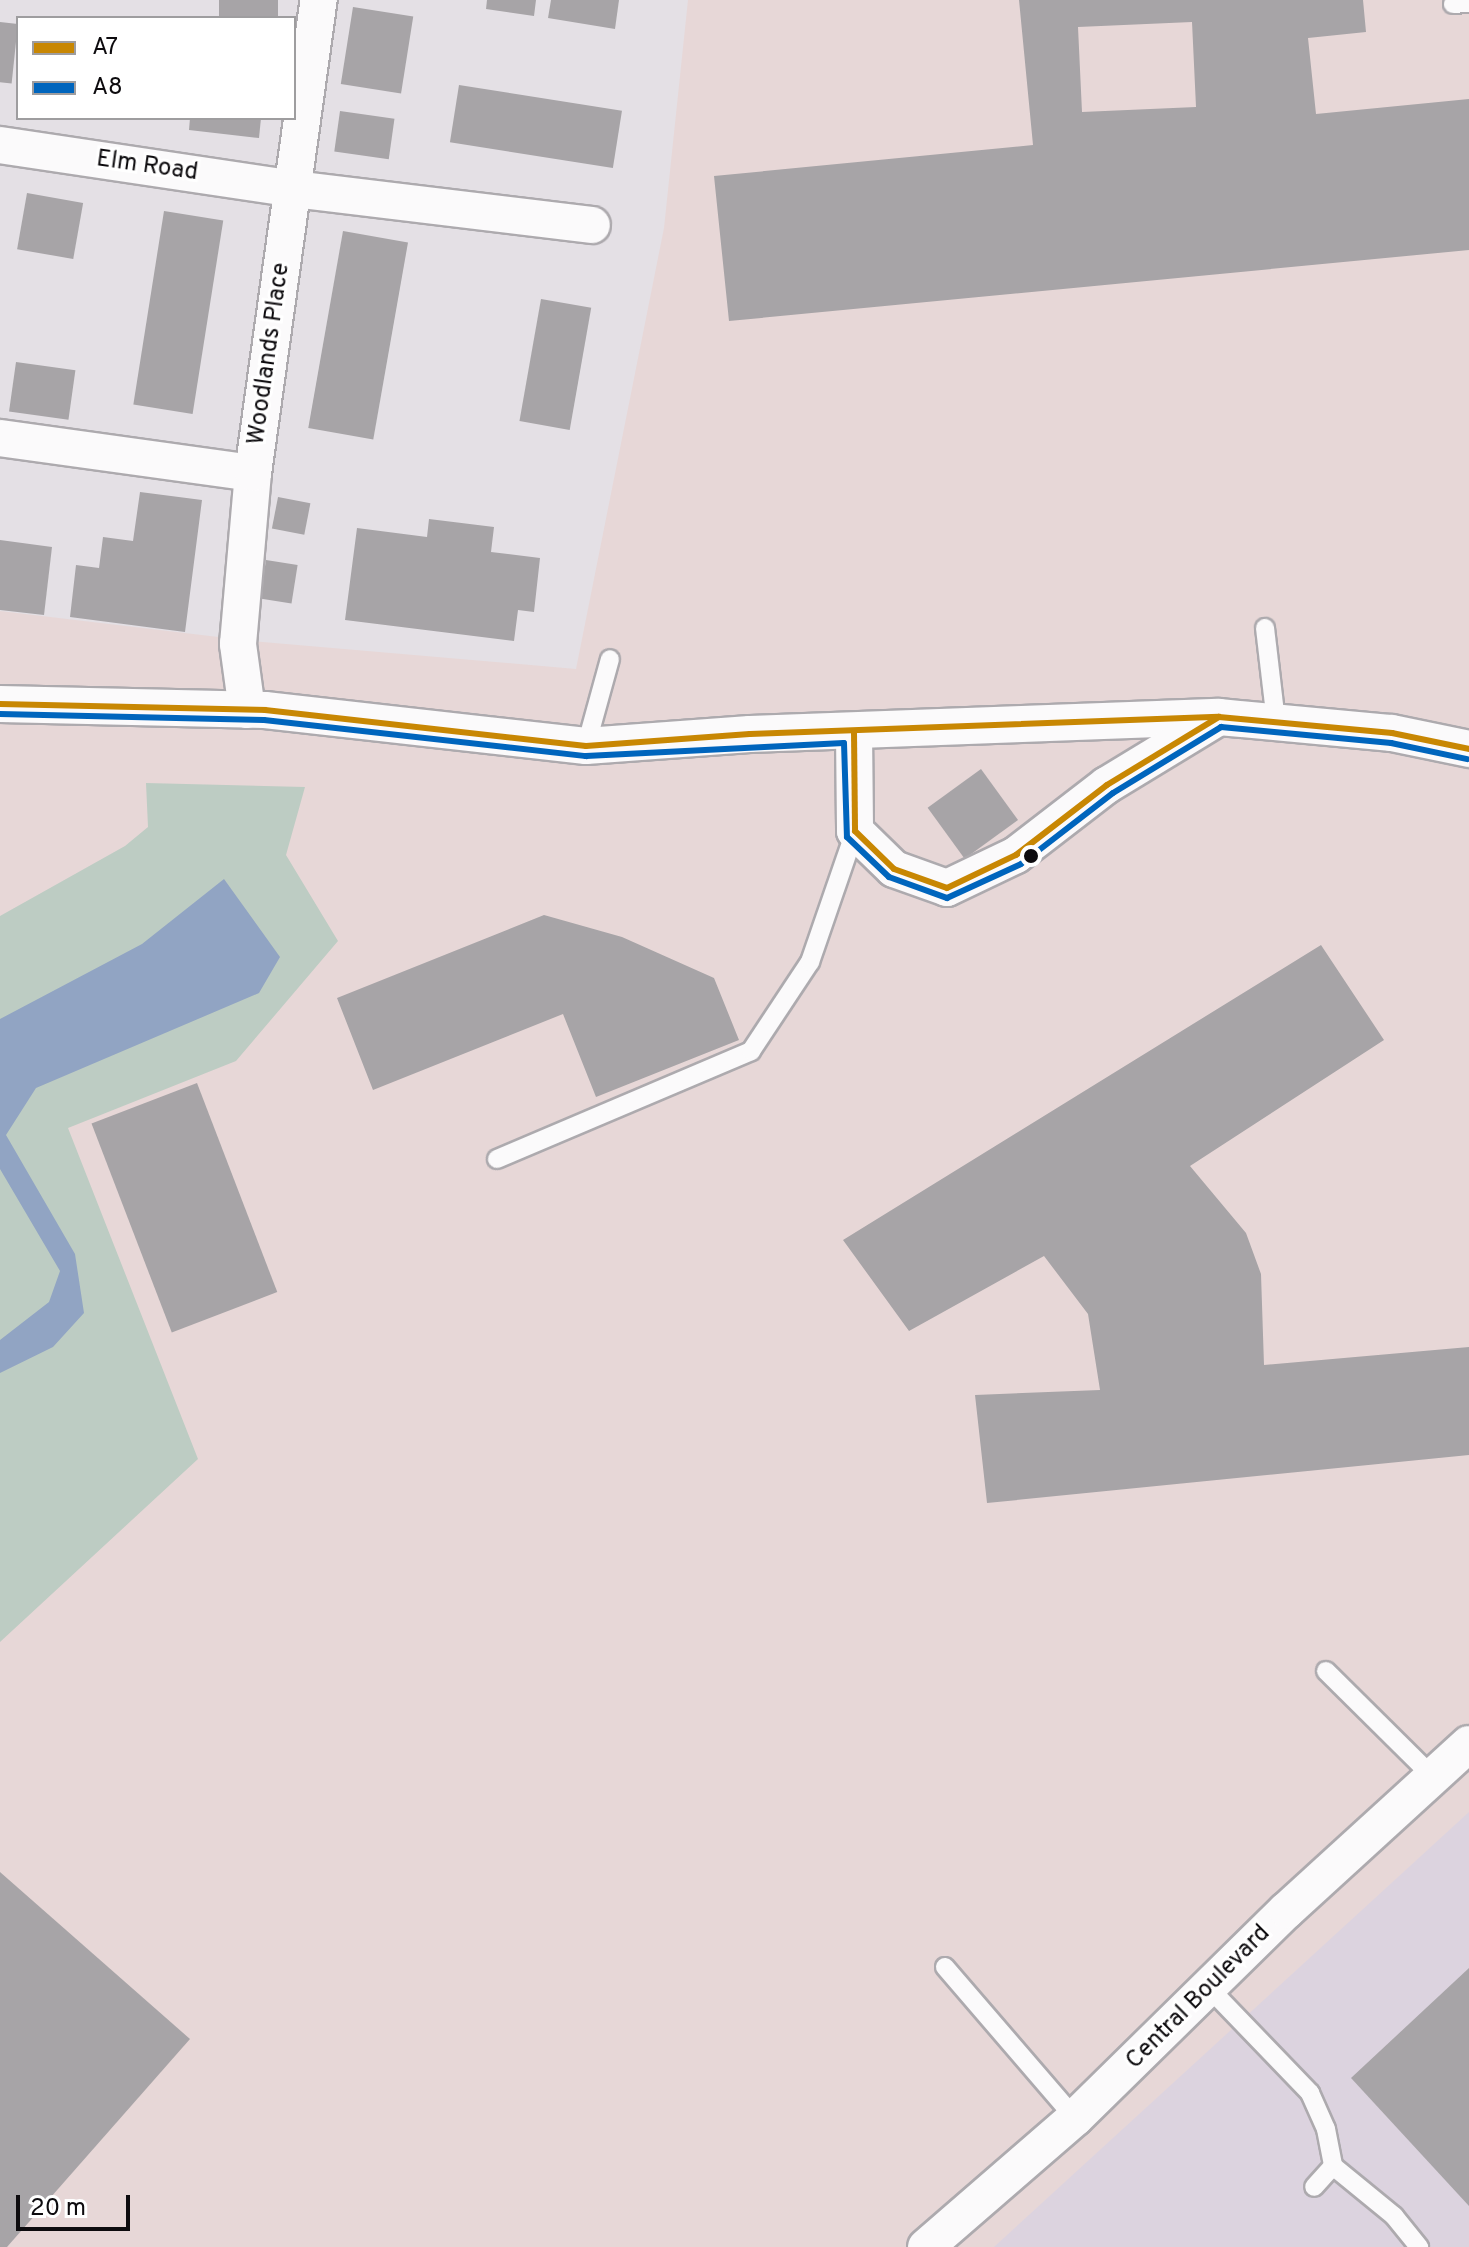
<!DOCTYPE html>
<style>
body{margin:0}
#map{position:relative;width:1469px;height:2247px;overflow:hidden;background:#e4e0e5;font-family:Overpass,sans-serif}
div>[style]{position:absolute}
.commercial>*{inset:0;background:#e7d7d7}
.built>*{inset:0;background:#dcd3df}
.green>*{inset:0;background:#bdccc3}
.water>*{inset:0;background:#91a4c3}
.building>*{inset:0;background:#a7a4a7;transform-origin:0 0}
.roads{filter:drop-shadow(2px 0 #adaaae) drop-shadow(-2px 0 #adaaae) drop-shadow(0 2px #adaaae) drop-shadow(0 -2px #adaaae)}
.service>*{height:18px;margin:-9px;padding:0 9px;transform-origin:9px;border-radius:9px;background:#fbfafb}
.minor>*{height:36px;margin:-18px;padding:0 18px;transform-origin:18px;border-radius:18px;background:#fbfafb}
.bus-1>*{height:6px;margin:-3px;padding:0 3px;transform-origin:3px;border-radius:3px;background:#c88703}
.bus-2>*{height:6px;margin:-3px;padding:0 3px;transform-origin:3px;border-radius:3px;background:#0065bd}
.dots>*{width:22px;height:22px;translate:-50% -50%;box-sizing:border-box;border:4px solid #fff;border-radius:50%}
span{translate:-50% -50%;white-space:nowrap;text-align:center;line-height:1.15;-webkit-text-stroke:6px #fff;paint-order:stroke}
.street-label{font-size:24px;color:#0d0b0e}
.legend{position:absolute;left:16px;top:16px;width:280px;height:104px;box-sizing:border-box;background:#fff;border:2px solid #9e9d9f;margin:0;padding:10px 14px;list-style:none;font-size:24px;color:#0d0b0e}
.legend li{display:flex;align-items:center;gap:16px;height:40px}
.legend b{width:40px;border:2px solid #9e9d9f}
.scale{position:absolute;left:16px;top:2195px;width:114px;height:36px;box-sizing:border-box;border:4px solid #0d0b0e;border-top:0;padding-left:10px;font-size:24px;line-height:28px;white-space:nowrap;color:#0d0b0e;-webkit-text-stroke:6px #fff;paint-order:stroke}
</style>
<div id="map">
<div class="commercial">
<i style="clip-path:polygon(688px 0,1469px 0,1469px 2247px,0 2247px,0 611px,252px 641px,576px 669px,664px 228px)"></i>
</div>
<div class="built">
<i style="clip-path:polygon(1469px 1812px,1469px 2247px,994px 2247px)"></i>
</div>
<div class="green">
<i style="clip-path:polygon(146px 783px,305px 787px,286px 855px,338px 941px,236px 1061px,68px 1128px,198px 1459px,0 1642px,0 916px,125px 846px,148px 827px)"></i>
</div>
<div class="water">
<i style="clip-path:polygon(224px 879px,280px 957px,259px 993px,36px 1088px,6px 1135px,75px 1254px,84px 1313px,53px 1347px,0 1373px,0 1340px,49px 1302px,60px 1271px,0 1169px,0 1019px,142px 944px)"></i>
</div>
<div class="building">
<i style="left:219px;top:0;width:59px;height:18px"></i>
<i style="clip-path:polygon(487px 0,536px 0,534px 16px,486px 9px)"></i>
<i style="clip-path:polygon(551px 0,619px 0,615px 29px,548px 18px)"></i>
<i style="clip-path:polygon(evenodd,1019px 0,1363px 0,1366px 32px,1308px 38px,1316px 114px,1469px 99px,1469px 250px,729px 321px,714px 176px,1033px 145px,1019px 0,1192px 22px,1196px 107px,1082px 112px,1078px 27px,1192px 22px)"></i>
<i style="left:353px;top:7px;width:61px;height:78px;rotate:9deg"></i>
<i style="left:0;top:22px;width:18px;height:60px;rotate:6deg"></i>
<i style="left:459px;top:85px;width:165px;height:58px;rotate:9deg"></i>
<i style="left:340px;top:111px;width:55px;height:41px;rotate:8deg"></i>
<i style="clip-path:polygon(190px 118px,261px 118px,259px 138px,189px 130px)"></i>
<i style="left:27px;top:193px;width:57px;height:57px;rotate:10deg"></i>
<i style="left:164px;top:211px;width:60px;height:196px;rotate:9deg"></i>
<i style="left:343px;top:231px;width:66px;height:200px;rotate:10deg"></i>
<i style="left:541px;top:299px;width:51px;height:124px;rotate:10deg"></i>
<i style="left:16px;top:362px;width:60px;height:50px;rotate:8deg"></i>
<i style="clip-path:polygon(140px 492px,202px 500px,185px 632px,70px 617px,76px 565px,99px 568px,103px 537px,133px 541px)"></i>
<i style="left:278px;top:497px;width:33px;height:32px;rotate:11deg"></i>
<i style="clip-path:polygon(429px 519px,494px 527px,491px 552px,540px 558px,534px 612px,518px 610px,514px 641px,345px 620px,357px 528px,427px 537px)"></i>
<i style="clip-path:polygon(0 540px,52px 547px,44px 615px,0 610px)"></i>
<i style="left:266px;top:560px;width:32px;height:39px;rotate:9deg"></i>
<i style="left:981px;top:769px;width:63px;height:66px;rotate:54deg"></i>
<i style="clip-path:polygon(544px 915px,622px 937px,714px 978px,739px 1040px,596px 1097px,563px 1014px,373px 1090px,337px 998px)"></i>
<i style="clip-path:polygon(1321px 945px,1384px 1040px,1190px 1166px,1246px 1233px,1261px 1274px,1264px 1365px,1469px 1347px,1469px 1455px,987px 1503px,975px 1395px,1100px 1390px,1088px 1314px,1044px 1256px,909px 1331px,843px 1240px)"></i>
<i style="left:197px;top:1083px;width:224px;height:113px;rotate:69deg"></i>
<i style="clip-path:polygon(0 1872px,190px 2039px,7px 2247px,0 2247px)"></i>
<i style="clip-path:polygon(1469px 1968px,1469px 2206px,1351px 2078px)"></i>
</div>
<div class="roads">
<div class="service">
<i style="left:1453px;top:4px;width:16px;rotate:-4deg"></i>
<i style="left:1265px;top:628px;width:95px;rotate:83.3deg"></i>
<i style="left:586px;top:746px;width:90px;rotate:-74.6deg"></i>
<i style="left:497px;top:1159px;width:276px;rotate:-23deg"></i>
<i style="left:751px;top:1051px;width:107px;rotate:-56.5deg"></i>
<i style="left:810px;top:962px;width:139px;rotate:-71deg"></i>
<i style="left:1326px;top:1671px;width:151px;rotate:44.7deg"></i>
<i style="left:945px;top:1967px;width:199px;rotate:49.3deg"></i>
<i style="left:1211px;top:1990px;width:143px;rotate:46.1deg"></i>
<i style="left:1310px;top:2093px;width:39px;rotate:66deg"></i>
<i style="left:1326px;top:2129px;width:38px;rotate:79deg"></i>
<i style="left:1333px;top:2166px;width:28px;rotate:132deg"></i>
<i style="left:1333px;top:2166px;width:79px;rotate:39.3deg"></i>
<i style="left:1394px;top:2216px;width:40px;rotate:51deg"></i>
</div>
<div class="minor">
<i style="left:0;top:145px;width:297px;rotate:8.5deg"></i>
<i style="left:294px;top:189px;width:300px;rotate:6.9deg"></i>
<i style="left:0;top:438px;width:255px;rotate:7.9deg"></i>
<i style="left:0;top:704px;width:265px;rotate:1.3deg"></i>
<i style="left:265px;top:710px;width:323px;rotate:6.4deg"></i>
<i style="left:586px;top:746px;width:164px;rotate:-4.2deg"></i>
<i style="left:750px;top:734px;width:469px;rotate:-2.1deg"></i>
<i style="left:1219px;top:717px;width:174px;rotate:5.3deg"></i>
<i style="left:1392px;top:733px;width:79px;rotate:11.7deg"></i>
<i style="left:247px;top:710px;width:67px;rotate:-97.8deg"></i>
<i style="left:238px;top:644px;width:172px;rotate:-85deg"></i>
<i style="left:253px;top:473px;width:478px;rotate:-82.1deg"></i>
<i style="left:854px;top:732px;width:99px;rotate:89.4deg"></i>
<i style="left:855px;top:831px;width:54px;rotate:44.3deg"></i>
<i style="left:894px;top:869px;width:56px;rotate:19.7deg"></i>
<i style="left:947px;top:888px;width:76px;rotate:-25.6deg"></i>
<i style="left:1016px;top:855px;width:115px;rotate:-37.6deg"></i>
<i style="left:1107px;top:785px;width:129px;rotate:-31.3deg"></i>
<i style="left:926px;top:2247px;width:197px;rotate:-40.9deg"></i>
<i style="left:1075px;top:2118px;width:297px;rotate:-44.5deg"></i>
<i style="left:1287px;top:1910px;width:246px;rotate:-42.4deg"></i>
</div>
</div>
<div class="bus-1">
<i style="left:0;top:704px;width:265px;rotate:1.3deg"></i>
<i style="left:265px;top:710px;width:323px;rotate:6.4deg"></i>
<i style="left:586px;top:746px;width:164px;rotate:-4.2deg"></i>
<i style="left:750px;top:734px;width:469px;rotate:-2.1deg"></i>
<i style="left:1219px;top:717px;width:174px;rotate:5.3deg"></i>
<i style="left:1392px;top:733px;width:79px;rotate:11.7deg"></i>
<i style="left:854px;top:732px;width:99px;rotate:89.4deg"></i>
<i style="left:855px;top:831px;width:54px;rotate:44.3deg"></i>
<i style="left:894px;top:869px;width:56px;rotate:19.7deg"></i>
<i style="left:947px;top:888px;width:76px;rotate:-25.6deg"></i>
<i style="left:1016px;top:855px;width:115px;rotate:-37.6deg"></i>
<i style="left:1107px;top:785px;width:131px;rotate:-31.3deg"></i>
</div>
<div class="bus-2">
<i style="left:0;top:714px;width:264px;rotate:1.3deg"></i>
<i style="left:264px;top:720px;width:324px;rotate:6.4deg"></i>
<i style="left:586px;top:756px;width:258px;rotate:-2.9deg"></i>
<i style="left:844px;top:743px;width:94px;rotate:88.2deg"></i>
<i style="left:847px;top:837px;width:58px;rotate:43.6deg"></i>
<i style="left:889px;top:877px;width:62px;rotate:19.9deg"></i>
<i style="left:947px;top:898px;width:81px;rotate:-24.7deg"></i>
<i style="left:1021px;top:864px;width:116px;rotate:-37.7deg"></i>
<i style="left:1113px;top:793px;width:127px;rotate:-31.4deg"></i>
<i style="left:1221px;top:727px;width:171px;rotate:5.4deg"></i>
<i style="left:1391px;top:743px;width:78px;rotate:11.9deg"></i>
</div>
<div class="dots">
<i style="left:1031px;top:856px;background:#0d0b0e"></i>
</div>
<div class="street-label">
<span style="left:147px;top:167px;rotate:8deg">Elm Road</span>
<span style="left:270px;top:354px;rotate:-82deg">Woodlands Place</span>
<span style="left:1199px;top:1998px;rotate:-45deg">Central Boulevard</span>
</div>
<ul class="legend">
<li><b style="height:10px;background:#c88703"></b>A7</li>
<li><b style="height:10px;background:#0065bd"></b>A8</li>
</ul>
<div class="scale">20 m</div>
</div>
